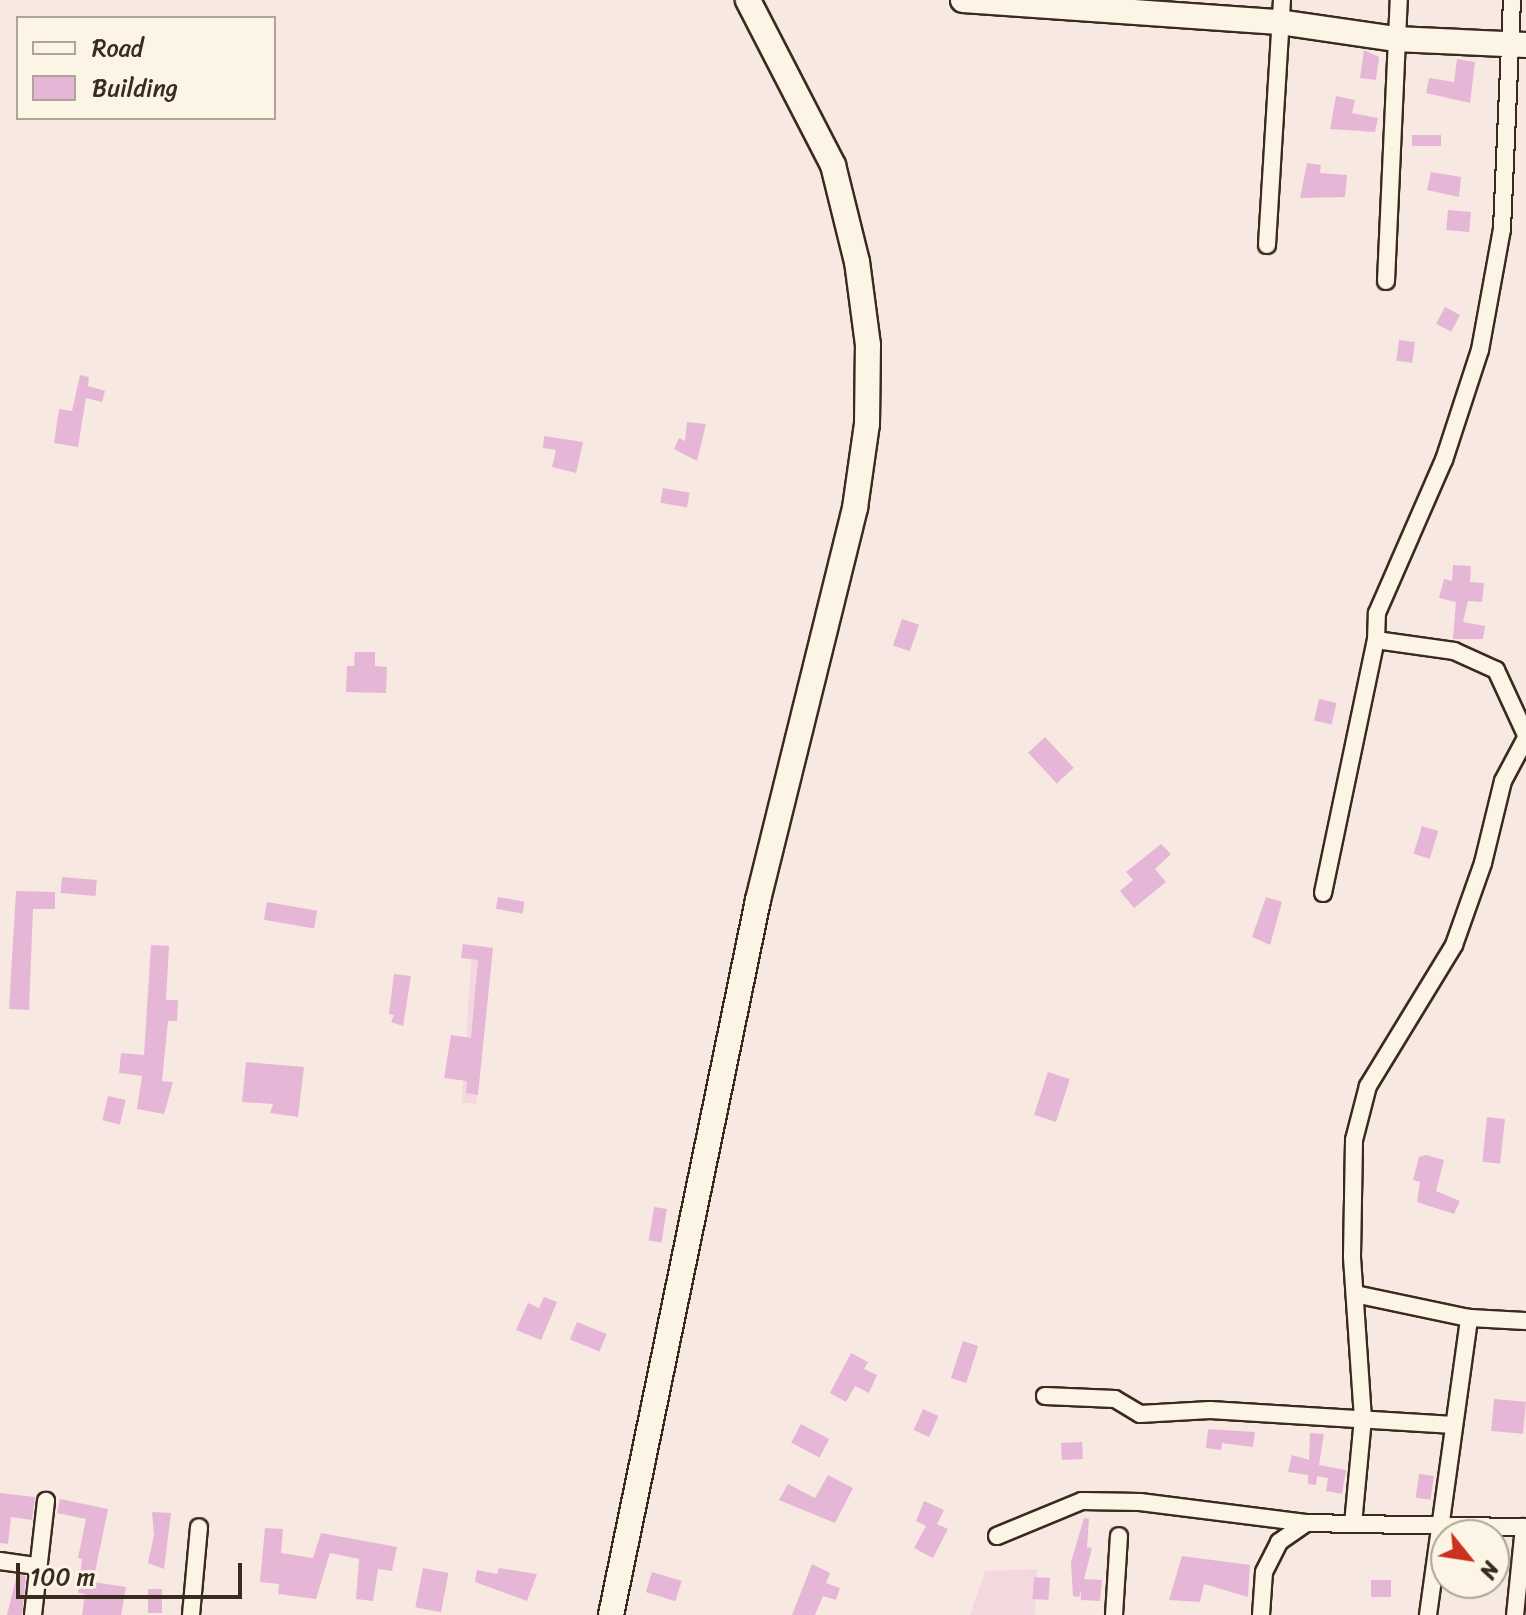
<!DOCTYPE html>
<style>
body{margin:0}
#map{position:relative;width:1526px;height:1615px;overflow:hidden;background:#f8e8e2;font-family:Sriracha,sans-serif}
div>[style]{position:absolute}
.built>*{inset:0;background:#f3d9de;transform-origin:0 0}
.building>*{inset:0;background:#e6b6d6;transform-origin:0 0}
.roads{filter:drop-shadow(2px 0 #3b2a1e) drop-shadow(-2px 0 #3b2a1e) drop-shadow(0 2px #3b2a1e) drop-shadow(0 -2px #3b2a1e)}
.street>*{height:16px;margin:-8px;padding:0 8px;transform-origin:8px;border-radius:8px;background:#fcf5e5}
.secondary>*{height:24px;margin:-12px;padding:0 12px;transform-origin:12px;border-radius:12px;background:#fcf5e5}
span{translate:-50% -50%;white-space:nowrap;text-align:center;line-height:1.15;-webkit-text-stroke:6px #fcf5e5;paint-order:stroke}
.legend{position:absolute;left:16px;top:16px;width:260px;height:104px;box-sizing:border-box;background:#fcf5e5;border:2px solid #afa495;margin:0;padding:10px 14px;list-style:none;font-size:24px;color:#3b2a1e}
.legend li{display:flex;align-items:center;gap:16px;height:40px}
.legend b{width:40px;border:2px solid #afa495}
.north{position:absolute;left:1430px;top:1519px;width:80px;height:80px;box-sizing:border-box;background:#fcf5e5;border:2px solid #afa495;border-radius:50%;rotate:120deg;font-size:22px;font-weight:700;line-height:32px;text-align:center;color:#3b2a1e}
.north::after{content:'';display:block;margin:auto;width:28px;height:36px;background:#c8321e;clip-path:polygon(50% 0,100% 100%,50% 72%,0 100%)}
.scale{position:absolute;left:16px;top:1563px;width:226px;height:36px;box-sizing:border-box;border:4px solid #3b2a1e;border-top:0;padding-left:10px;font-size:24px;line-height:28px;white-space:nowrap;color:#3b2a1e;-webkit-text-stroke:6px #fcf5e5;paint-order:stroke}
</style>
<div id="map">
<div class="built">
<i style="left:472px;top:951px;width:15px;height:152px;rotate:4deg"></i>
<i style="clip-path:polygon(1037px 1569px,1035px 1615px,970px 1615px,985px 1571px)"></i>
</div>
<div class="building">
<i style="clip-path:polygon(1364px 50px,1379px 57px,1376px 80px,1360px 78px)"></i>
<i style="clip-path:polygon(1457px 59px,1475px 62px,1470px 103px,1426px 93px,1429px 78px,1454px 82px)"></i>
<i style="clip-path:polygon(1336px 96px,1355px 100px,1352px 113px,1378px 118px,1375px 132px,1330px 129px)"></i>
<i style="left:1412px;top:135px;width:29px;height:11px"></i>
<i style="clip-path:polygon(1307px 163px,1321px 165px,1320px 173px,1347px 175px,1345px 197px,1300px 198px)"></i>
<i style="clip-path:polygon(1431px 172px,1461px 177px,1459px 197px,1427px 190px)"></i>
<i style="left:1448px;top:210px;width:23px;height:20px;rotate:5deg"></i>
<i style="left:1445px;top:307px;width:17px;height:19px;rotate:28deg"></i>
<i style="left:1399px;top:340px;width:16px;height:21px;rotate:7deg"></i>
<i style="clip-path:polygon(80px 375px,89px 377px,88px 386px,105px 391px,102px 402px,86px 398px,78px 447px,54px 443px,59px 409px,72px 411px)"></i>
<i style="clip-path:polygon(687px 422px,706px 424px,697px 461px,674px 449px,679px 438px,685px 441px)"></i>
<i style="clip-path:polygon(544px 436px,583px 442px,576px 473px,552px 467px,556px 450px,543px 448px)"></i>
<i style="left:663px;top:488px;width:27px;height:15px;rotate:10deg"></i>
<i style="clip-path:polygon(1453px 565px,1471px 566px,1470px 582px,1484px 583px,1482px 602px,1468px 601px,1463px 622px,1485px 626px,1483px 639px,1453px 639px,1456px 602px,1439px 598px,1444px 579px,1452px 581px)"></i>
<i style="left:902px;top:619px;width:18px;height:28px;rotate:19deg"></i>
<i style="clip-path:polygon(355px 652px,375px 652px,375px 666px,387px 667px,386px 693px,346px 692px,347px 666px,354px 666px)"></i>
<i style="left:1319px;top:699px;width:18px;height:22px;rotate:13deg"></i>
<i style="left:1045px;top:737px;width:42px;height:23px;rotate:47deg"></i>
<i style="left:1422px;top:826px;width:17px;height:29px;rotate:17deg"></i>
<i style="clip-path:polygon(1161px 844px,1171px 854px,1155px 869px,1166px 882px,1134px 908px,1120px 891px,1133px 880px,1126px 872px)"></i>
<i style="left:62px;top:877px;width:35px;height:16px;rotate:5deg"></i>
<i style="clip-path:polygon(16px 891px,55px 892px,55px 909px,33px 909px,29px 1010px,9px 1009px)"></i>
<i style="left:498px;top:897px;width:27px;height:12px;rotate:10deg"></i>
<i style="clip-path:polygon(1266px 897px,1282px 902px,1270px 945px,1252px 937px)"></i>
<i style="left:267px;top:902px;width:51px;height:18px;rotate:10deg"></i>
<i style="clip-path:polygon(463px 944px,493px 948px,478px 1095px,466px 1093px,467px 1081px,444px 1078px,451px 1035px,471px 1038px,478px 960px,461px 958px)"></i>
<i style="clip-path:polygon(151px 945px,169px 946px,166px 1000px,178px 1000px,177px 1021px,168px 1021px,162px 1081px,173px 1082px,164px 1114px,137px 1109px,142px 1076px,119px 1073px,121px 1053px,144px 1055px)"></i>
<i style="clip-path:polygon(394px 974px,411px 976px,403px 1026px,391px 1022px,394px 1015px,389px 1014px)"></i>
<i style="clip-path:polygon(246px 1062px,304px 1067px,298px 1117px,270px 1113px,273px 1104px,242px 1102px)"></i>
<i style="left:1048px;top:1072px;width:23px;height:45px;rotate:18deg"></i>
<i style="left:108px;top:1096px;width:18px;height:25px;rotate:13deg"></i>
<i style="left:1487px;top:1117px;width:18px;height:45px;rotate:6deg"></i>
<i style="clip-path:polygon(1426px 1155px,1444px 1160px,1436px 1191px,1460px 1201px,1454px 1214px,1417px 1202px,1420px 1182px,1413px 1180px,1419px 1157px)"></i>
<i style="left:654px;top:1207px;width:13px;height:34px;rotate:9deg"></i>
<i style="clip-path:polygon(544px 1297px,557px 1302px,541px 1340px,516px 1330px,528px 1303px,539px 1308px)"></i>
<i style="left:577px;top:1322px;width:32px;height:19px;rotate:22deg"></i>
<i style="left:963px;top:1341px;width:16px;height:39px;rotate:18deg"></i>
<i style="clip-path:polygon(851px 1353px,868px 1362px,864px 1369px,877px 1375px,869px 1393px,855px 1386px,846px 1402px,830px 1393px)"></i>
<i style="left:1494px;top:1399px;width:32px;height:32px;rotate:5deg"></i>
<i style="left:923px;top:1409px;width:17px;height:23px;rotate:24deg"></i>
<i style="left:801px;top:1424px;width:32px;height:21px;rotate:28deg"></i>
<i style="clip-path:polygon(1208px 1429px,1255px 1432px,1253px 1447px,1222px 1443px,1221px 1450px,1206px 1448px)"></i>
<i style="clip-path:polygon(1310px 1433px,1324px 1434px,1319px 1465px,1346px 1470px,1342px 1494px,1326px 1491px,1328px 1478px,1317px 1476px,1316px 1485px,1308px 1484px,1308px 1475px,1288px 1472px,1292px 1455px,1309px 1460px)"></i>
<i style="left:1082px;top:1442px;width:17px;height:21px;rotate:87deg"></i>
<i style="left:1419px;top:1474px;width:15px;height:24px;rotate:8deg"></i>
<i style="clip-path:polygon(828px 1475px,853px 1488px,835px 1523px,779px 1500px,788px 1484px,815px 1498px)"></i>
<i style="clip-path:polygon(0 1493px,35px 1497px,32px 1520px,11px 1517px,8px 1544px,0 1543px)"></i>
<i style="clip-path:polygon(60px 1499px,108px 1509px,93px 1582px,126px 1587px,121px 1615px,82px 1615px,85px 1594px,78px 1593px,82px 1559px,78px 1558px,86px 1519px,57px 1513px)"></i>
<i style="clip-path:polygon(924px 1501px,944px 1510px,937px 1524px,948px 1529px,933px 1558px,914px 1548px,926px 1526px,916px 1521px)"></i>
<i style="clip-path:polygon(152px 1512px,171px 1513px,164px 1569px,148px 1563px,154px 1535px)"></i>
<i style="clip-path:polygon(1084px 1518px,1089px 1519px,1087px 1547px,1092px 1548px,1084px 1579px,1102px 1580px,1100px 1601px,1081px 1600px,1081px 1591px,1079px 1597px,1073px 1596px,1071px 1562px)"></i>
<i style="clip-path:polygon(265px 1528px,283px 1529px,281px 1553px,313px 1558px,321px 1533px,397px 1547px,392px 1571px,378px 1569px,373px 1601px,356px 1599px,359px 1559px,330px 1553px,316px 1599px,278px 1594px,279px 1584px,260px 1582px)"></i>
<i style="clip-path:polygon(1182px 1556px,1250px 1565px,1248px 1597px,1204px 1584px,1200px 1602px,1169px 1600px)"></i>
<i style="clip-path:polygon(812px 1564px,830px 1573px,826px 1583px,840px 1588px,836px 1600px,823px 1596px,815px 1615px,792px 1615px)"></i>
<i style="left:423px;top:1568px;width:26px;height:40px;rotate:11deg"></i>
<i style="clip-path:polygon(499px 1568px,537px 1574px,527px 1601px,475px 1582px,477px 1570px,497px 1574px)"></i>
<i style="left:652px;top:1572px;width:31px;height:21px;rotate:17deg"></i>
<i style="clip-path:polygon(17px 1574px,26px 1576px,22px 1615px,7px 1615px)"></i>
<i style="left:1034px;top:1577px;width:16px;height:22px;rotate:4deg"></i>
<i style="left:1391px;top:1580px;width:17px;height:20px;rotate:90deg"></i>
<i style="left:162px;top:1589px;width:24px;height:14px;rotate:90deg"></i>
</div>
<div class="roads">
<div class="street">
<i style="left:1267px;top:245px;width:245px;rotate:-86.5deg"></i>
<i style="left:1386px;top:281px;width:281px;rotate:-87.4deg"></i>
<i style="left:1376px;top:640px;width:79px;rotate:8deg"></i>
<i style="left:1454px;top:651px;width:46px;rotate:24.3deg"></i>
<i style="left:1496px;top:670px;width:72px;rotate:65.2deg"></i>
<i style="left:1323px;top:893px;width:258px;rotate:-78.2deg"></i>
<i style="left:1376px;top:640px;width:27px;rotate:-88deg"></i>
<i style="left:1377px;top:613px;width:167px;rotate:-66.4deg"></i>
<i style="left:1444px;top:460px;width:116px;rotate:-71.9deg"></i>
<i style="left:1480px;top:350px;width:123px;rotate:-79.7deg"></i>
<i style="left:1502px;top:229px;width:229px;rotate:-87.5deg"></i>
<i style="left:1355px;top:1294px;width:116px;rotate:11.9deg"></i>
<i style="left:1045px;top:1396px;width:70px;rotate:2.5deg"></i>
<i style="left:1115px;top:1399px;width:29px;rotate:31deg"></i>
<i style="left:1140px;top:1414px;width:70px;rotate:-3.3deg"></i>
<i style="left:1210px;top:1410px;width:244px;rotate:3.5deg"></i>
<i style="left:1353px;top:1524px;width:105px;rotate:-84.6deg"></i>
<i style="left:1363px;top:1419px;width:163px;rotate:-93.9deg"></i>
<i style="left:1352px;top:1256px;width:116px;rotate:-89deg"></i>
<i style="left:1354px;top:1140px;width:56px;rotate:-75.5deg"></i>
<i style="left:1368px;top:1086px;width:165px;rotate:-58.6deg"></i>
<i style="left:1454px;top:945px;width:87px;rotate:-70.5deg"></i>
<i style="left:1483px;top:863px;width:84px;rotate:-76.3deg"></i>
<i style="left:1503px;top:781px;width:49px;rotate:-61.9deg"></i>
<i style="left:997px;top:1536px;width:92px;rotate:-22.4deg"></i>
<i style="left:1082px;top:1501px;width:58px;rotate:1deg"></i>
<i style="left:1140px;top:1502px;width:167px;rotate:7.2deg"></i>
<i style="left:0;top:1561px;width:37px;rotate:8deg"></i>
<i style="left:33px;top:1615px;width:115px;rotate:-83.5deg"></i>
<i style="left:191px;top:1615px;width:88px;rotate:-84.8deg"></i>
<i style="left:1114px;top:1615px;width:79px;rotate:-86.4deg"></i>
<i style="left:1261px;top:1615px;width:43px;rotate:-86deg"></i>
<i style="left:1264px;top:1572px;width:34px;rotate:-63deg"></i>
<i style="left:1279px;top:1542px;width:33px;rotate:-35deg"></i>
<i style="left:1306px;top:1523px;width:218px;rotate:1.1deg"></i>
<i style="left:1524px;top:1527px;width:88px;rotate:95.8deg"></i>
<i style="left:1428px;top:1615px;width:300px;rotate:-82.1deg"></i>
<i style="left:1469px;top:1318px;width:57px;rotate:3deg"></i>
</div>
<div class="secondary">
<i style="left:963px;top:0;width:317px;rotate:4deg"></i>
<i style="left:1279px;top:22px;width:117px;rotate:8.3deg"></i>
<i style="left:1395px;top:39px;width:131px;rotate:2.6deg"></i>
<i style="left:611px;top:1615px;width:730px;rotate:-78.38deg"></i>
<i style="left:758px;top:900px;width:404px;rotate:-76.1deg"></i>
<i style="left:855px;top:508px;width:85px;rotate:-81.9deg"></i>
<i style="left:867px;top:424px;width:79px;rotate:-89.3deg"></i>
<i style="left:868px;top:345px;width:84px;rotate:-97.5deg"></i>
<i style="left:857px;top:262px;width:100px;rotate:-103.9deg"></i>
<i style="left:833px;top:165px;width:186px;rotate:-117.3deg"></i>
</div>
</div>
<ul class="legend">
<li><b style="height:10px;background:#fcf5e5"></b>Road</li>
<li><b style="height:22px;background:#e6b6d6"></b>Building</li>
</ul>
<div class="north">N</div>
<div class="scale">100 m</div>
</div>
